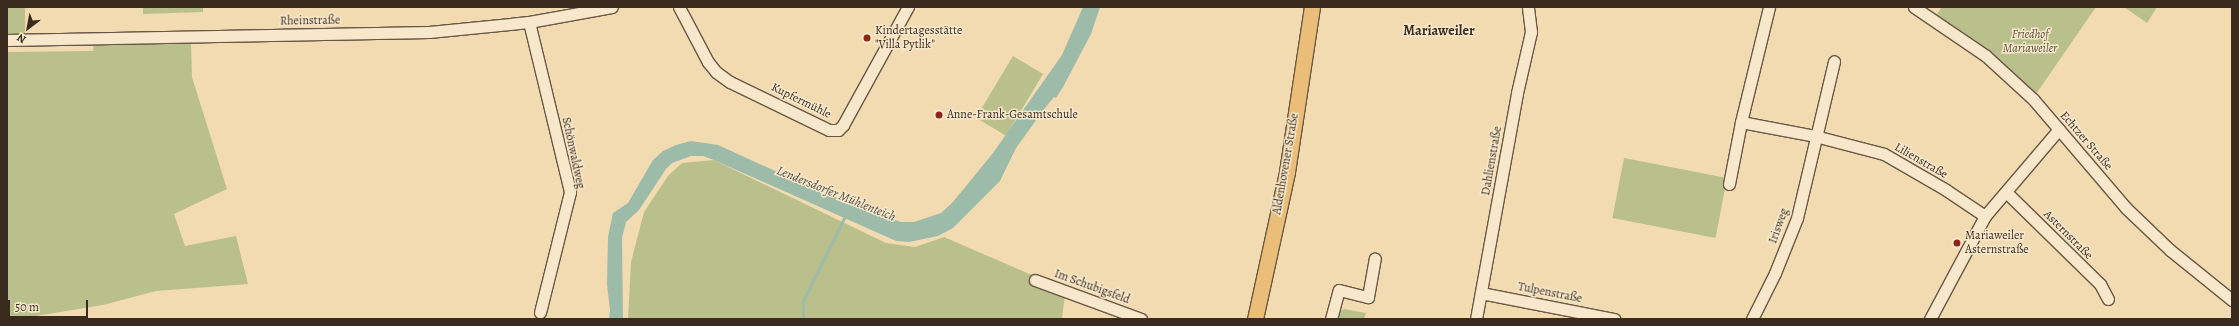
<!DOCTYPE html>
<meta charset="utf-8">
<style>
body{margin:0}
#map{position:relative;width:2239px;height:326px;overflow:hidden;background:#f3dbb1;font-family:Alegreya,serif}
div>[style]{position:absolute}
.green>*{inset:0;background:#bac08c;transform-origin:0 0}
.water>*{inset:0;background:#9cbba9}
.stream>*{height:3px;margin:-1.5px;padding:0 1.5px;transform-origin:1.5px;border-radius:1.5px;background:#9cbba9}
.roads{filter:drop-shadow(1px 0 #695744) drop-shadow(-1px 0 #695744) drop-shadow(0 1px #695744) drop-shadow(0 -1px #695744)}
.minor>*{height:11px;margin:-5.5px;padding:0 5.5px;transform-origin:5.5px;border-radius:5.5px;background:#f7e8cc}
.major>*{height:15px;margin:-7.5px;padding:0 7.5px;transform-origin:7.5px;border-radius:7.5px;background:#eabe78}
.dots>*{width:11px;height:11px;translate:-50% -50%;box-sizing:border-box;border:2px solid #f7e8cc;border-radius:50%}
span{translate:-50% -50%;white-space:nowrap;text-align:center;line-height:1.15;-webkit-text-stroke:3px #f7e8cc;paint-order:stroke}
.street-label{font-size:12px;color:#3b2b1f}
.poi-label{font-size:12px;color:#3b2b1f}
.left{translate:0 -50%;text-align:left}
.park-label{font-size:12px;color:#5b503a;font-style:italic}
.water-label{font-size:13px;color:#534f42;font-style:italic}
.quarter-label{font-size:14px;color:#3b2b1f;font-weight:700}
.frame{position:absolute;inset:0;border:8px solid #3b2b1f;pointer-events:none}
.north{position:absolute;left:8px;top:8px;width:40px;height:40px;-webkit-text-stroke:3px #f7e8cc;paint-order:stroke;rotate:212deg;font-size:11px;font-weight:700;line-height:16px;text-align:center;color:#3b2b1f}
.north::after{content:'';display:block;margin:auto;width:14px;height:18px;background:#3b2b1f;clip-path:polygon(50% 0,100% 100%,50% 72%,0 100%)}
.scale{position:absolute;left:8px;top:300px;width:80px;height:18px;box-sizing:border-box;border:2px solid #3b2b1f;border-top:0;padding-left:5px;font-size:12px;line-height:14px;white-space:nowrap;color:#3b2b1f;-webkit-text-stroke:3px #f7e8cc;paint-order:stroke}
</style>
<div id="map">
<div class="green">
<i style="left:7px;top:7px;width:18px;height:29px"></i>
<i style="clip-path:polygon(143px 7px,203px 7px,203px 12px,143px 14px)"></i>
<i style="clip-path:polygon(1942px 7px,2096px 7px,2036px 94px,1990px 52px,1936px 15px)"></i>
<i style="clip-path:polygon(2124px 7px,2157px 7px,2147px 23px)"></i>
<i style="clip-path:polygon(191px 42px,192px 77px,227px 189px,174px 214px,185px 246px,236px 236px,248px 284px,156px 291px,103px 305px,36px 316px,30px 319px,7px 319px,7px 52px,93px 51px,94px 43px)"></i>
<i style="left:1013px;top:56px;width:35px;height:72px;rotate:31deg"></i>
<i style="left:1624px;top:158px;width:105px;height:61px;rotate:11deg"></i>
<i style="clip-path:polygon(714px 160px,886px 243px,915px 247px,944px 237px,1027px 273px,1066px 287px,1062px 319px,628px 319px,631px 262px,644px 212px,668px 176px,682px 163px)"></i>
<i style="clip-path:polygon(1344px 309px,1366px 313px,1364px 319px,1339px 319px,1340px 311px)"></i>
</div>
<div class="water">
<i style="clip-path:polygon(1083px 7px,1100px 7px,1091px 34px,1063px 87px,1056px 98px,1054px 97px,1045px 108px,1016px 148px,1000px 181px,953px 228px,938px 236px,909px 242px,896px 241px,714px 160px,703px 156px,691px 156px,672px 163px,666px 169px,639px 210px,626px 222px,622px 238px,623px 319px,609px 319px,610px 310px,607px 285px,608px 237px,613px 213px,628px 203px,653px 160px,663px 151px,676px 145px,691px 141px,718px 145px,819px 191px,901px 222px,914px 222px,941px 213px,953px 202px,993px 153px,1062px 55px)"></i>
</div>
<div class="stream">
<i style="left:803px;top:319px;width:18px;rotate:-90deg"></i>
<i style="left:803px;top:301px;width:95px;rotate:-63.7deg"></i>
</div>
<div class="roads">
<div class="minor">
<i style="left:679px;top:7px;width:62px;rotate:62.2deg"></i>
<i style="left:708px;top:62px;width:13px;rotate:51deg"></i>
<i style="left:716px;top:72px;width:17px;rotate:36deg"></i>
<i style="left:730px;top:82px;width:110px;rotate:25.9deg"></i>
<i style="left:829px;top:130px;width:9px"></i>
<i style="left:838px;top:130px;width:7px;rotate:-45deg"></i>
<i style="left:843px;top:125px;width:135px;rotate:-61.2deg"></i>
<i style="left:1914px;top:7px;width:87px;rotate:34.2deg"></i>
<i style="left:1986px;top:56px;width:64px;rotate:42.5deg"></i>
<i style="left:2033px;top:99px;width:143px;rotate:49.5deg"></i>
<i style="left:2126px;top:208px;width:61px;rotate:43.7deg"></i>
<i style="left:2170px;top:250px;width:80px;rotate:38.9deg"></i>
<i style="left:529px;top:22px;width:175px;rotate:76.4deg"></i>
<i style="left:570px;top:192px;width:124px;rotate:104deg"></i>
<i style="left:7px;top:40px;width:422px;rotate:-1.1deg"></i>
<i style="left:429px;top:32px;width:100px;rotate:-5.7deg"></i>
<i style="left:529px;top:22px;width:84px;rotate:-10.2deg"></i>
<i style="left:1741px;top:122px;width:75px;rotate:10.7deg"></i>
<i style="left:1815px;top:136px;width:71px;rotate:14.6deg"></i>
<i style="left:1884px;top:154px;width:72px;rotate:30.1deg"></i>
<i style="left:1946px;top:190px;width:47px;rotate:33.7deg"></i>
<i style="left:1729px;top:184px;width:63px;rotate:-79deg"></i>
<i style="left:1741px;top:122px;width:118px;rotate:-76.3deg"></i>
<i style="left:2006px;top:192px;width:132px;rotate:44.4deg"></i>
<i style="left:2100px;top:284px;width:17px;rotate:62deg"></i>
<i style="left:1035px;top:280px;width:113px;rotate:20.2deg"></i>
<i style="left:1481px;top:293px;width:136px;rotate:11.1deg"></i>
<i style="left:1331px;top:319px;width:30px;rotate:-75deg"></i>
<i style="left:1339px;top:290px;width:30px;rotate:14deg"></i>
<i style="left:1368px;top:297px;width:39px;rotate:-80deg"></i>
<i style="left:1476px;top:319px;width:230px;rotate:-79.7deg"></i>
<i style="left:1517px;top:93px;width:63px;rotate:-77.1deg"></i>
<i style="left:1531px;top:32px;width:25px;rotate:-97deg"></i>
<i style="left:1752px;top:319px;width:51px;rotate:-63.4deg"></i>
<i style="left:1775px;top:273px;width:59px;rotate:-68.2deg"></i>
<i style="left:1797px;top:218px;width:161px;rotate:-76.7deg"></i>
<i style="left:1930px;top:319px;width:117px;rotate:-61.9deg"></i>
<i style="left:1985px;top:216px;width:114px;rotate:-49.6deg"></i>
</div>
<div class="major">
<i style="left:1255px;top:319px;width:150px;rotate:-77.7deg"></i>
<i style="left:1287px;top:172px;width:167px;rotate:-81.4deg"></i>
</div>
</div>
<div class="dots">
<i style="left:867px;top:38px;background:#8f2418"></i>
<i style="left:939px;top:115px;background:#8f2418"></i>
<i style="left:1957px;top:243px;background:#8f2418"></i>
</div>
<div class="street-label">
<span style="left:310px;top:21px;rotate:-1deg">Rheinstraße</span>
<span style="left:801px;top:101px;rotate:26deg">Kupfermühle</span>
<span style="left:2086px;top:141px;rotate:49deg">Echtzer Straße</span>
<span style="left:573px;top:153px;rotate:78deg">Schönwaldweg</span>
<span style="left:1492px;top:161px;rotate:-80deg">Dahlienstraße</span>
<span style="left:1921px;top:161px;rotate:30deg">Lilienstraße</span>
<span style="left:1286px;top:164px;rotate:-80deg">Aldenhovener Straße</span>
<span style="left:1779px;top:226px;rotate:-70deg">Irisweg</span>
<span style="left:2068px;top:235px;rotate:45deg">Asternstraße</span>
<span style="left:1092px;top:287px;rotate:20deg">Im Schubigsfeld</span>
<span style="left:1550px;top:293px;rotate:11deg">Tulpenstraße</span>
</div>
<div class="poi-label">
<span class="left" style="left:875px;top:38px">Kindertagesstätte<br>"Villa Pytlik"</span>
<span class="left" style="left:947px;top:115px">Anne-Frank-Gesamtschule</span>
<span class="left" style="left:1965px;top:243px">Mariaweiler<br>Asternstraße</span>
</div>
<div class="park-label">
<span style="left:2030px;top:42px">Friedhof<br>Mariaweiler</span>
</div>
<div class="water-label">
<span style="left:836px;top:194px;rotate:22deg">Lendersdorfer Mühlenteich</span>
</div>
<div class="quarter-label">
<span style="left:1439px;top:31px">Mariaweiler</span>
</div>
<div class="frame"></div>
<div class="north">N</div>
<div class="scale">50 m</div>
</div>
